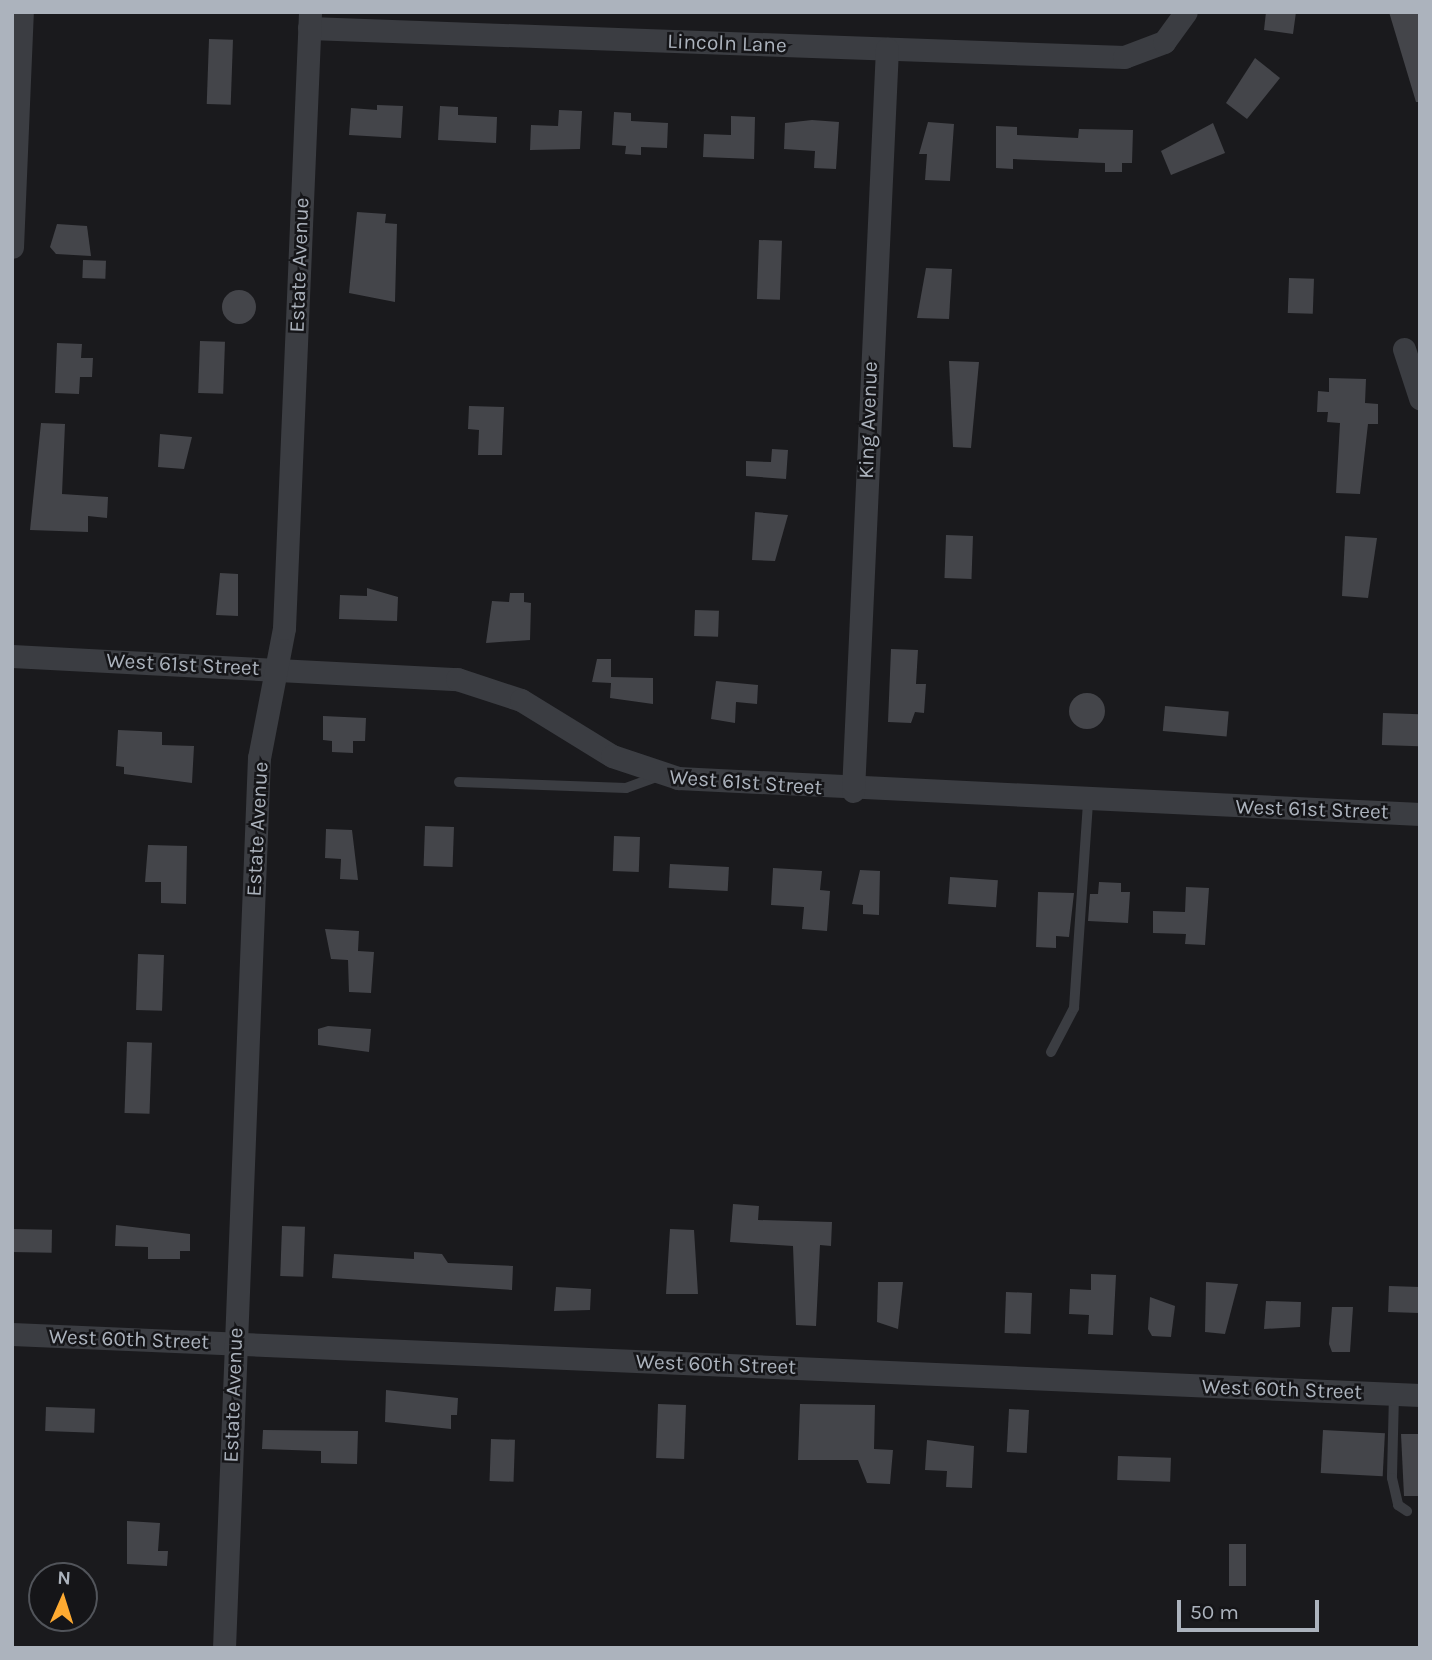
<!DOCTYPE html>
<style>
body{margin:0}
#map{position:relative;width:1432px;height:1660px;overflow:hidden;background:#1a1a1d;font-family:Karla,sans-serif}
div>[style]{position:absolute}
.building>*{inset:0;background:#44454a;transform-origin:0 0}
.round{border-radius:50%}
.service>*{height:10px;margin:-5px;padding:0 5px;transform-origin:5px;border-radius:5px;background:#3b3d42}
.minor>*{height:23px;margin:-11.5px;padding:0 11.5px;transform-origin:11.5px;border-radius:11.5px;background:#3b3d42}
span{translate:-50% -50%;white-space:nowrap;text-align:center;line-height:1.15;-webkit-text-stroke:5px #151518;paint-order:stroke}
.street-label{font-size:21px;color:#acb3bd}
.frame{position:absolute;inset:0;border:14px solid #acb3bd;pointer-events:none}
.north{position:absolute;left:28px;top:1562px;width:70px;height:70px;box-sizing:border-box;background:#151518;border:2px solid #51545a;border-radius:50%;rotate:3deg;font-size:19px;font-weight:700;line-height:28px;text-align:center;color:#acb3bd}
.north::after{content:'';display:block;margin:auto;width:24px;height:32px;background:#feaa31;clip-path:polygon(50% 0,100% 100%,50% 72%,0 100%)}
.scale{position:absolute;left:1177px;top:1600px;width:142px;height:32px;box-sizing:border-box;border:4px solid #acb3bd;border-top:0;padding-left:9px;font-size:21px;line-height:24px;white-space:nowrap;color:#acb3bd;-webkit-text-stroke:5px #151518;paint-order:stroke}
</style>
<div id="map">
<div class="building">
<i style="clip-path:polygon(1266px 12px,1296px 12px,1293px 34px,1264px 30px)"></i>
<i style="clip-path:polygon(1389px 12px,1420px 12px,1420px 102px,1416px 102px)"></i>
<i style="left:209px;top:39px;width:24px;height:65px;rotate:2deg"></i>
<i style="clip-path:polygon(1255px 58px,1280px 78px,1247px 119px,1226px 103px)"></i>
<i style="clip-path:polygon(377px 105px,403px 106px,401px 138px,349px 135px,351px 108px,377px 110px)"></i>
<i style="clip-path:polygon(440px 106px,458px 107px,458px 115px,497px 117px,496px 143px,438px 140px)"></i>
<i style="clip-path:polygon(559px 110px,582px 111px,580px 149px,530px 150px,531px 125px,558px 126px)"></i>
<i style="clip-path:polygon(614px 112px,631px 113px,631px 121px,668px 123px,667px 148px,641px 147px,641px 155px,625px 154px,626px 146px,612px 145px)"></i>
<i style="clip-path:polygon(731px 116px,755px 117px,754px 159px,703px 157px,704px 134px,731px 135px)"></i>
<i style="clip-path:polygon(812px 120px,839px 122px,836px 169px,814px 168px,815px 151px,784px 149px,785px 123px)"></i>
<i style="clip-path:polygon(928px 122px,954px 124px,950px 181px,925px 180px,927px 154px,919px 154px)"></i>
<i style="clip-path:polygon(1213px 123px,1225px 153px,1171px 175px,1161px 151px)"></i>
<i style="clip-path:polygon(996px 126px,1017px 127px,1017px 135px,1078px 138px,1079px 129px,1133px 130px,1132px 163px,1122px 163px,1122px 172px,1105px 172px,1105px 163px,1013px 159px,1013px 169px,996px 168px)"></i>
<i style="clip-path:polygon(357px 212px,386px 214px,385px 223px,397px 224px,395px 302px,349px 293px)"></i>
<i style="clip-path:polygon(57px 224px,87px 226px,91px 256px,56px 254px,50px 247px)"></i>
<i style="left:759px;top:240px;width:23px;height:59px;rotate:2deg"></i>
<i style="left:83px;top:260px;width:23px;height:18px;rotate:2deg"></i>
<i style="clip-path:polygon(926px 268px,952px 269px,949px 319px,917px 318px)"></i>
<i style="left:1289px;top:278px;width:25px;height:35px;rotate:2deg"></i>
<i class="round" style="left:222px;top:290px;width:34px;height:34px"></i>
<i style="left:200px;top:341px;width:25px;height:52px;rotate:2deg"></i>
<i style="clip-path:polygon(57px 343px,82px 344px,81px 358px,93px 358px,92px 377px,80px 377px,79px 394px,55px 393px)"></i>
<i style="clip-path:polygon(949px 361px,979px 362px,971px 448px,953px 447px)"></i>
<i style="clip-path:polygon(1329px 378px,1366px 379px,1365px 403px,1378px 404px,1378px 424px,1368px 424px,1360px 494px,1336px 493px,1340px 423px,1327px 422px,1328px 412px,1317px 412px,1318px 391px,1329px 392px)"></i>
<i style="clip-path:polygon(469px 406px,504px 407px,502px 455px,478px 455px,479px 430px,468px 429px)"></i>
<i style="clip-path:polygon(41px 423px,65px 424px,62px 494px,108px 497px,107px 518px,88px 516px,88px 532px,30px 530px)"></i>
<i style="clip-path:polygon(160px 434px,192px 437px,184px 469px,158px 467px)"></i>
<i style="clip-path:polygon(772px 449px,788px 450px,786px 479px,746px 476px,746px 461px,771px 462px)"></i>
<i style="clip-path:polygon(755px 512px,788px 515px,775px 561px,752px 560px)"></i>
<i style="left:946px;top:535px;width:27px;height:43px;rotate:2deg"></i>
<i style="clip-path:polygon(1345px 536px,1377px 538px,1368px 598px,1342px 596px)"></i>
<i style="clip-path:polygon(220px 573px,238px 574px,238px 616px,216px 615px)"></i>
<i style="clip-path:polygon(367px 588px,398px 597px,397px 621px,339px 619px,340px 595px,367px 596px)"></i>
<i style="clip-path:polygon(510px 593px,524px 593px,524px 602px,531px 603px,530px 640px,486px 643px,492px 601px,509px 602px)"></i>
<i style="left:695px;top:610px;width:24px;height:26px;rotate:2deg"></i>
<i style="clip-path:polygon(891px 649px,918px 650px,916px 684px,926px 684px,924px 713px,915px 712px,911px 723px,888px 722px)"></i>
<i style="clip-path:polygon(597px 659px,611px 659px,611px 677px,653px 678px,653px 704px,610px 698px,611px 683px,592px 682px)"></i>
<i style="clip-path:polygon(716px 681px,758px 685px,757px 704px,736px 702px,735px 723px,711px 719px)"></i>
<i class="round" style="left:1069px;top:693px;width:36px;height:36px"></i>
<i style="left:1165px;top:706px;width:64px;height:25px;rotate:5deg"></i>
<i style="left:1383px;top:713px;width:37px;height:32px;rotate:2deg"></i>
<i style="clip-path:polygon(323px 716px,366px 718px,365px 741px,353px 741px,353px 753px,332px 752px,332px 741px,323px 740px)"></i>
<i style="clip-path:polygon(118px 730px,162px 732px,162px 745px,194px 746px,192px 783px,124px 774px,124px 767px,116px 766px)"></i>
<i style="left:425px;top:826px;width:29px;height:40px;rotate:2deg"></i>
<i style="clip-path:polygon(326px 829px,352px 830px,358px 880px,340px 879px,341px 859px,325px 858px)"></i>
<i style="left:614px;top:836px;width:26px;height:35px;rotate:2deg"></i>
<i style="clip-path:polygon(148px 845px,187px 846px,186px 904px,161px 903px,161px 882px,145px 882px)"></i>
<i style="left:670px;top:864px;width:59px;height:24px;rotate:3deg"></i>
<i style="clip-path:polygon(773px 868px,822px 871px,820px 890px,830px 891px,827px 931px,802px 929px,804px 907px,771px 905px)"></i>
<i style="clip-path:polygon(860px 870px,880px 871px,879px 915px,863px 914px,863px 905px,852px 904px)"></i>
<i style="left:950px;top:877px;width:48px;height:27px;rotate:4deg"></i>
<i style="clip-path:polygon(1099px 882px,1121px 883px,1121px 892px,1130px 892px,1128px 923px,1088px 921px,1090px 894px,1098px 894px)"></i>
<i style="clip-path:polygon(1186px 887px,1209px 888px,1205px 945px,1185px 944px,1186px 934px,1153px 933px,1153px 911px,1185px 912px)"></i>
<i style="clip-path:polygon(1038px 892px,1074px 893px,1069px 937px,1056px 936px,1056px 948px,1036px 947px)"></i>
<i style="clip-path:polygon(325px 929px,359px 931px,358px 951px,374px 952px,371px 993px,349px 992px,348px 960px,331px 959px)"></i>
<i style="left:138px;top:954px;width:26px;height:56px;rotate:2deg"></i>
<i style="clip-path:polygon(328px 1026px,371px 1029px,369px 1052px,318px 1045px,318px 1029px)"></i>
<i style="left:127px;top:1042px;width:25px;height:71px;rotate:2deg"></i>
<i style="clip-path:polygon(733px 1204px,759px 1206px,758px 1220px,832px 1222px,831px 1246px,820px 1245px,816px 1326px,796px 1325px,793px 1246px,730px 1242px)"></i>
<i style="clip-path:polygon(116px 1225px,190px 1234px,190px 1251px,180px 1251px,180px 1259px,148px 1259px,148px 1247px,115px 1246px)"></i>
<i style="left:282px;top:1226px;width:23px;height:50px;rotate:2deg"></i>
<i style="left:12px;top:1229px;width:40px;height:23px;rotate:1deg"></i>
<i style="clip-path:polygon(670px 1229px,694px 1230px,698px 1294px,666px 1294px)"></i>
<i style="clip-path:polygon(414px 1252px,442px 1254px,448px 1263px,513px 1266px,512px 1290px,332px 1278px,334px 1254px,414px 1259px)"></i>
<i style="clip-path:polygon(1091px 1274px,1116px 1275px,1113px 1335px,1088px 1334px,1089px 1315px,1069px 1314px,1070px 1289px,1091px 1290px)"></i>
<i style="clip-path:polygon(878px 1282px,903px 1282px,898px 1329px,877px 1322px)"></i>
<i style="clip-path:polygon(1206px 1282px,1238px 1284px,1225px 1334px,1205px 1332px)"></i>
<i style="left:1389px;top:1286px;width:31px;height:26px;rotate:2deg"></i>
<i style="clip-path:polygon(556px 1287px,591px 1289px,590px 1310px,554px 1311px)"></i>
<i style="left:1006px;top:1292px;width:26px;height:41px;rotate:2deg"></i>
<i style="clip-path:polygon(1150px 1297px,1175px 1306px,1171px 1337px,1152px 1336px,1148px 1329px)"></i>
<i style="clip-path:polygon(1266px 1301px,1301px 1302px,1300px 1327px,1264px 1329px)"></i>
<i style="clip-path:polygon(1332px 1307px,1353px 1307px,1350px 1352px,1332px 1352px,1329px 1344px)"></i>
<i style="clip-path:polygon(386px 1390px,458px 1398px,457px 1415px,451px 1415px,451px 1429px,385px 1422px)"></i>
<i style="left:658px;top:1404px;width:28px;height:54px;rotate:2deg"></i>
<i style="clip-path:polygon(800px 1404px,875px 1405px,874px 1449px,893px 1450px,890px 1484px,867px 1483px,858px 1460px,798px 1460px)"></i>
<i style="left:46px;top:1407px;width:49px;height:24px;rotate:2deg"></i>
<i style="left:1009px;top:1409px;width:20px;height:43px;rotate:3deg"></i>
<i style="clip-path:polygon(263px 1430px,358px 1431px,357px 1464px,321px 1463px,321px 1451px,262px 1449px)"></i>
<i style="left:1323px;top:1430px;width:62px;height:43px;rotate:3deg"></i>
<i style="clip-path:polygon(1401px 1434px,1420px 1434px,1420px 1496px,1404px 1496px)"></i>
<i style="left:491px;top:1439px;width:24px;height:42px;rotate:2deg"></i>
<i style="clip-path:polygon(927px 1440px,974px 1446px,972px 1488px,946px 1487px,947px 1471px,925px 1470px)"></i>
<i style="left:1118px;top:1456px;width:53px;height:24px;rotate:2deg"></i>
<i style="clip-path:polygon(127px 1521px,160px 1523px,158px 1551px,168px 1551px,167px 1566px,127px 1564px)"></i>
<i style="left:1229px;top:1544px;width:17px;height:42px"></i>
</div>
<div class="service">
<i style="left:459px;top:782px;width:167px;rotate:2.1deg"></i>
<i style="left:626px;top:788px;width:35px;rotate:-20deg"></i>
<i style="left:1051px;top:1052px;width:50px;rotate:-62.4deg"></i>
<i style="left:1074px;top:1008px;width:208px;rotate:-86.1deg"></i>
<i style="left:1394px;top:1394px;width:84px;rotate:91.4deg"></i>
<i style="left:1392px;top:1478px;width:28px;rotate:77deg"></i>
<i style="left:1398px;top:1505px;width:11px;rotate:34deg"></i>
</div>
<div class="minor">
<i style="left:309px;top:28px;width:816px;rotate:2.04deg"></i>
<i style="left:1124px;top:57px;width:43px;rotate:-20.6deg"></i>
<i style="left:1164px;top:42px;width:37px;rotate:-54deg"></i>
<i style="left:12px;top:247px;width:235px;rotate:-87.6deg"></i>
<i style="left:1404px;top:349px;width:52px;rotate:71.9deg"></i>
<i style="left:12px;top:656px;width:446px;rotate:3deg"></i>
<i style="left:457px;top:679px;width:67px;rotate:18.2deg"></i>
<i style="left:521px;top:700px;width:107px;rotate:31.6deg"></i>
<i style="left:612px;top:756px;width:70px;rotate:18.4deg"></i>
<i style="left:678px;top:778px;width:743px;rotate:2.78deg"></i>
<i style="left:853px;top:791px;width:743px;rotate:-87.38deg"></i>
<i style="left:12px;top:1334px;width:1409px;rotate:2.48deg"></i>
<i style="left:224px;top:1648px;width:891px;rotate:-87.75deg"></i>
<i style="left:259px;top:758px;width:132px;rotate:-79.1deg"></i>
<i style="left:284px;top:628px;width:617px;rotate:-87.58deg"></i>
</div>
<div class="street-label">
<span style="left:727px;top:43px;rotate:2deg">Lincoln Lane</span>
<span style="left:299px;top:265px;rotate:-88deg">Estate Avenue</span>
<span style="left:868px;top:420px;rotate:-88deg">King Avenue</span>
<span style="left:183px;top:664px;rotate:3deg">West 61st Street</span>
<span style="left:746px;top:782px;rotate:4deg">West 61st Street</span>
<span style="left:1312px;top:809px;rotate:2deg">West 61st Street</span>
<span style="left:257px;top:829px;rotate:-87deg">Estate Avenue</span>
<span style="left:129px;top:1339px;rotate:2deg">West 60th Street</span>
<span style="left:716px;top:1364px;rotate:2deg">West 60th Street</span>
<span style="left:1282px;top:1389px;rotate:2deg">West 60th Street</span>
<span style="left:233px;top:1395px;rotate:-88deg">Estate Avenue</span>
</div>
<div class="frame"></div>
<div class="north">N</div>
<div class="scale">50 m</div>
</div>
